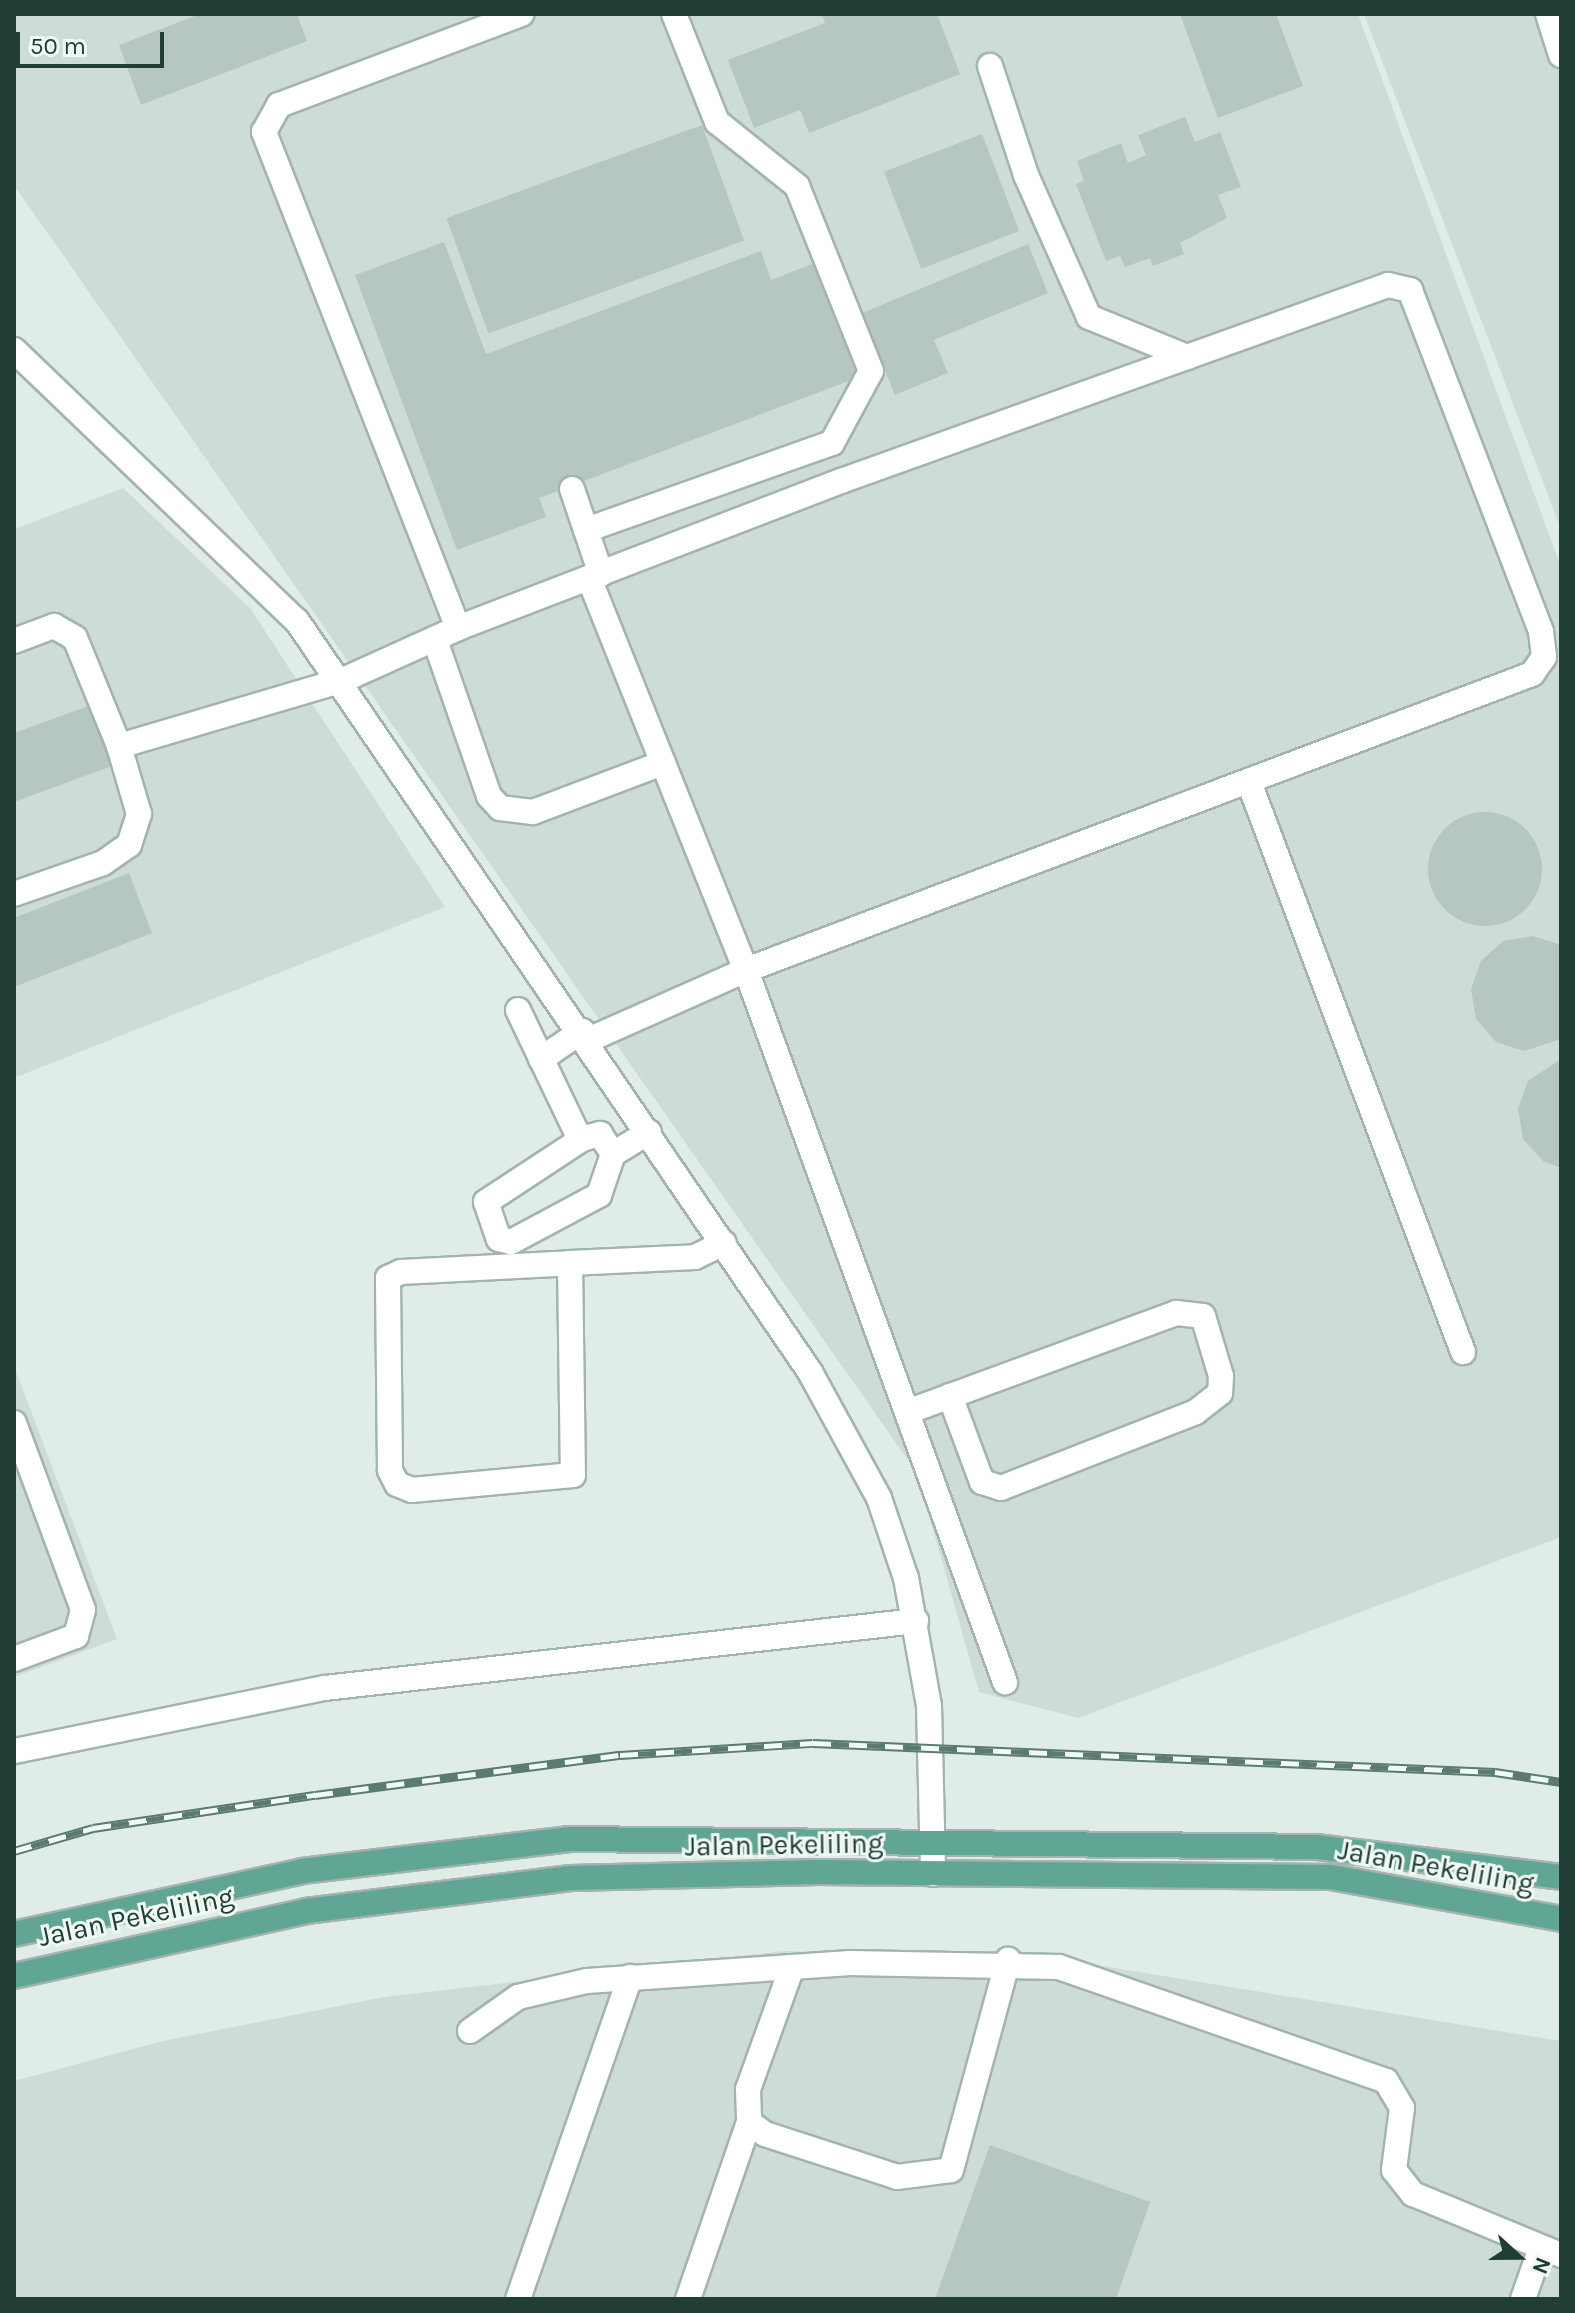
<!DOCTYPE html>
<style>
body{margin:0}
#map{position:relative;width:1575px;height:2313px;overflow:hidden;background:#e0ece7;font-family:Karla,sans-serif}
div>[style]{position:absolute}
.built>*{inset:0;background:#cedcd6}
.building>*{inset:0;background:#b5c7c0;transform-origin:0 0}
.round{border-radius:50%}
.roads{filter:drop-shadow(2px 0 #a3b4ae) drop-shadow(-2px 0 #a3b4ae) drop-shadow(0 2px #a3b4ae) drop-shadow(0 -2px #a3b4ae)}
.minor>*{height:24px;margin:-12px;padding:0 12px;transform-origin:12px;border-radius:12px;background:#fff}
.major>*{height:24px;margin:-12px;padding:0 12px;transform-origin:12px;border-radius:12px;background:#61a595}
.rail>*{height:9px;margin-top:-4.5px;transform-origin:0;background:repeating-linear-gradient(90deg,#f1f9f5 0 18px,#5a7a72 0 36px);box-sizing:border-box;border-block:2px solid #5a7a72}
span{translate:-50% -50%;white-space:nowrap;text-align:center;line-height:1.15;-webkit-text-stroke:6px #f1f9f5;paint-order:stroke}
.street-label{font-size:28px;color:#203e36}
.frame{position:absolute;inset:0;border:16px solid #203e36;pointer-events:none}
.north{position:absolute;left:1479px;top:2217px;width:80px;height:80px;-webkit-text-stroke:6px #f1f9f5;paint-order:stroke;rotate:111deg;font-size:22px;font-weight:700;line-height:32px;text-align:center;color:#203e36}
.north::after{content:'';display:block;margin:auto;width:28px;height:36px;background:#203e36;clip-path:polygon(50% 0,100% 100%,50% 72%,0 100%)}
.scale{position:absolute;left:16px;top:32px;width:148px;height:36px;box-sizing:border-box;border:4px solid #203e36;border-top:0;padding-left:10px;font-size:24px;line-height:28px;white-space:nowrap;color:#203e36;-webkit-text-stroke:6px #f1f9f5;paint-order:stroke}
</style>
<div id="map">
<div class="built">
<i style="clip-path:polygon(14px 14px,1358px 14px,1561px 567px,1561px 1537px,1078px 1718px,979px 1692px,917px 1473px,14px 185px)"></i>
<i style="clip-path:polygon(1364px 14px,1561px 14px,1561px 529px)"></i>
<i style="clip-path:polygon(123px 488px,250px 608px,445px 907px,14px 1078px,14px 529px)"></i>
<i style="clip-path:polygon(14px 1366px,117px 1639px,14px 1677px)"></i>
<i style="clip-path:polygon(786px 1951px,1072px 1961px,1561px 2041px,1561px 2299px,14px 2299px,14px 2081px,163px 2041px,384px 1997px)"></i>
</div>
<div class="building">
<i style="clip-path:polygon(200px 14px,297px 14px,307px 41px,141px 105px,119px 45px)"></i>
<i style="clip-path:polygon(822px 14px,937px 14px,960px 74px,809px 133px,800px 110px,754px 128px,728px 60px,825px 23px)"></i>
<i style="clip-path:polygon(1180px 14px,1276px 14px,1303px 86px,1218px 118px)"></i>
<i style="clip-path:polygon(1185px 117px,1195px 142px,1220px 132px,1241px 187px,1218px 195px,1227px 218px,1180px 243px,1184px 254px,1153px 266px,1150px 258px,1125px 267px,1120px 256px,1106px 261px,1076px 184px,1084px 181px,1077px 161px,1121px 143px,1128px 163px,1146px 155px,1138px 135px)"></i>
<i style="left:702px;top:125px;width:123px;height:272px;rotate:70deg"></i>
<i style="left:982px;top:134px;width:104px;height:105px;rotate:69deg"></i>
<i style="clip-path:polygon(444px 242px,486px 354px,761px 251px,771px 280px,825px 259px,867px 374px,539px 498px,546px 517px,457px 550px,355px 275px)"></i>
<i style="clip-path:polygon(1028px 244px,1048px 293px,934px 340px,948px 373px,895px 395px,862px 313px)"></i>
<i style="clip-path:polygon(91px 705px,112px 766px,14px 802px,14px 733px)"></i>
<i class="round" style="left:1428px;top:812px;width:114px;height:114px"></i>
<i style="clip-path:polygon(129px 873px,152px 933px,14px 987px,14px 918px)"></i>
<i style="clip-path:polygon(1533px 936px,1561px 945px,1561px 1039px,1524px 1051px,1496px 1042px,1476px 1019px,1471px 989px,1481px 961px,1503px 941px)"></i>
<i style="clip-path:polygon(1561px 1059px,1561px 1168px,1543px 1161px,1523px 1139px,1518px 1109px,1528px 1081px)"></i>
<i style="clip-path:polygon(990px 2145px,1150px 2202px,1116px 2299px,935px 2299px)"></i>
</div>
<div class="roads">
<div class="minor">
<i style="left:1548px;top:14px;width:43px;rotate:72.4deg"></i>
<i style="left:990px;top:66px;width:115px;rotate:71.7deg"></i>
<i style="left:1026px;top:175px;width:155px;rotate:66.1deg"></i>
<i style="left:1089px;top:317px;width:106px;rotate:22.2deg"></i>
<i style="left:14px;top:350px;width:392px;rotate:43.8deg"></i>
<i style="left:297px;top:621px;width:909px;rotate:55.66deg"></i>
<i style="left:810px;top:1372px;width:144px;rotate:61.3deg"></i>
<i style="left:879px;top:1498px;width:84px;rotate:71.4deg"></i>
<i style="left:906px;top:1578px;width:130px;rotate:79.8deg"></i>
<i style="left:929px;top:1706px;width:168px;rotate:88.6deg"></i>
<i style="left:572px;top:489px;width:90px;rotate:71.2deg"></i>
<i style="left:586px;top:530px;width:261px;rotate:-19.5deg"></i>
<i style="left:832px;top:443px;width:82px;rotate:-61.6deg"></i>
<i style="left:871px;top:371px;width:199px;rotate:-111.8deg"></i>
<i style="left:797px;top:186px;width:102px;rotate:-141.3deg"></i>
<i style="left:717px;top:122px;width:116px;rotate:-111.7deg"></i>
<i style="left:589px;top:578px;width:422px;rotate:68.2deg"></i>
<i style="left:746px;top:970px;width:758px;rotate:70.01deg"></i>
<i style="left:458px;top:628px;width:533px;rotate:-111.36deg"></i>
<i style="left:264px;top:132px;width:31px;rotate:-61deg"></i>
<i style="left:279px;top:105px;width:259px;rotate:-20.6deg"></i>
<i style="left:435px;top:640px;width:165px;rotate:70.9deg"></i>
<i style="left:489px;top:796px;width:16px;rotate:47deg"></i>
<i style="left:500px;top:808px;width:33px;rotate:7deg"></i>
<i style="left:533px;top:812px;width:139px;rotate:-20.7deg"></i>
<i style="left:14px;top:641px;width:43px;rotate:-20.6deg"></i>
<i style="left:54px;top:626px;width:24px;rotate:30deg"></i>
<i style="left:75px;top:638px;width:117px;rotate:67.8deg"></i>
<i style="left:1249px;top:782px;width:609px;rotate:69.42deg"></i>
<i style="left:14px;top:894px;width:94px;rotate:-19.2deg"></i>
<i style="left:103px;top:863px;width:32px;rotate:-35deg"></i>
<i style="left:129px;top:845px;width:33px;rotate:-72deg"></i>
<i style="left:139px;top:814px;width:71px;rotate:-106.4deg"></i>
<i style="left:119px;top:746px;width:234px;rotate:-16.4deg"></i>
<i style="left:343px;top:680px;width:126px;rotate:-24.3deg"></i>
<i style="left:458px;top:628px;width:410px;rotate:-21deg"></i>
<i style="left:841px;top:481px;width:581px;rotate:-19.71deg"></i>
<i style="left:1388px;top:285px;width:23px;rotate:13deg"></i>
<i style="left:1410px;top:290px;width:366px;rotate:69deg"></i>
<i style="left:1541px;top:632px;width:25px;rotate:83deg"></i>
<i style="left:1544px;top:657px;width:21px;rotate:125deg"></i>
<i style="left:1532px;top:674px;width:840px;rotate:159.36deg"></i>
<i style="left:746px;top:970px;width:173px;rotate:156.1deg"></i>
<i style="left:518px;top:1010px;width:134px;rotate:64.4deg"></i>
<i style="left:576px;top:1131px;width:10px;rotate:53deg"></i>
<i style="left:582px;top:1139px;width:19px;rotate:-16deg"></i>
<i style="left:600px;top:1134px;width:24px;rotate:57deg"></i>
<i style="left:541px;top:1059px;width:50px;rotate:-34.3deg"></i>
<i style="left:582px;top:1139px;width:115px;rotate:146.7deg"></i>
<i style="left:486px;top:1202px;width:39px;rotate:71deg"></i>
<i style="left:499px;top:1239px;width:12px;rotate:14deg"></i>
<i style="left:511px;top:1242px;width:100px;rotate:-28.1deg"></i>
<i style="left:599px;top:1195px;width:43px;rotate:-71.1deg"></i>
<i style="left:613px;top:1154px;width:42px;rotate:-31.4deg"></i>
<i style="left:570px;top:1263px;width:212px;rotate:89.2deg"></i>
<i style="left:573px;top:1475px;width:162px;rotate:174.7deg"></i>
<i style="left:412px;top:1490px;width:16px;rotate:-158deg"></i>
<i style="left:397px;top:1484px;width:16px;rotate:-117deg"></i>
<i style="left:390px;top:1470px;width:192px;rotate:-90.6deg"></i>
<i style="left:388px;top:1278px;width:14px;rotate:-25deg"></i>
<i style="left:401px;top:1272px;width:169px;rotate:-3deg"></i>
<i style="left:570px;top:1263px;width:125px;rotate:-2.7deg"></i>
<i style="left:695px;top:1257px;width:32px;rotate:-26deg"></i>
<i style="left:907px;top:1412px;width:287px;rotate:-20.2deg"></i>
<i style="left:1176px;top:1313px;width:27px;rotate:6deg"></i>
<i style="left:1203px;top:1316px;width:63px;rotate:73.3deg"></i>
<i style="left:1221px;top:1376px;width:17px;rotate:93deg"></i>
<i style="left:1220px;top:1393px;width:31px;rotate:142deg"></i>
<i style="left:1196px;top:1412px;width:209px;rotate:158.7deg"></i>
<i style="left:1001px;top:1488px;width:20px;rotate:-162deg"></i>
<i style="left:982px;top:1482px;width:92px;rotate:-110.4deg"></i>
<i style="left:14px;top:1423px;width:199px;rotate:69.7deg"></i>
<i style="left:83px;top:1610px;width:27px;rotate:105deg"></i>
<i style="left:76px;top:1636px;width:66px;rotate:159.6deg"></i>
<i style="left:14px;top:1751px;width:317px;rotate:-11.5deg"></i>
<i style="left:325px;top:1688px;width:595px;rotate:-6.47deg"></i>
<i style="left:792px;top:1967px;width:130px;rotate:109.8deg"></i>
<i style="left:748px;top:2089px;width:33px;rotate:88deg"></i>
<i style="left:749px;top:2122px;width:20px;rotate:37deg"></i>
<i style="left:765px;top:2134px;width:139px;rotate:18deg"></i>
<i style="left:897px;top:2177px;width:54px;rotate:-7.4deg"></i>
<i style="left:951px;top:2170px;width:218px;rotate:-74.8deg"></i>
<i style="left:470px;top:2031px;width:59px;rotate:-35.3deg"></i>
<i style="left:518px;top:1997px;width:71px;rotate:-13.1deg"></i>
<i style="left:587px;top:1981px;width:264px;rotate:-3.9deg"></i>
<i style="left:850px;top:1963px;width:209px;rotate:1.1deg"></i>
<i style="left:1059px;top:1967px;width:346px;rotate:19.2deg"></i>
<i style="left:1386px;top:2081px;width:31px;rotate:59deg"></i>
<i style="left:1402px;top:2108px;width:63px;rotate:97.4deg"></i>
<i style="left:1394px;top:2170px;width:31px;rotate:52deg"></i>
<i style="left:1413px;top:2194px;width:160px;rotate:22.4deg"></i>
<i style="left:518px;top:2299px;width:341px;rotate:-70.8deg"></i>
<i style="left:688px;top:2299px;width:187px;rotate:-71deg"></i>
<i style="left:1523px;top:2299px;width:54px;rotate:-70.6deg"></i>
</div>
<div class="major">
<i style="left:14px;top:1934px;width:295px;rotate:-12.3deg"></i>
<i style="left:302px;top:1871px;width:270px;rotate:-6.8deg"></i>
<i style="left:570px;top:1839px;width:747px;rotate:0.61deg"></i>
<i style="left:1317px;top:1847px;width:246px;rotate:7deg"></i>
<i style="left:14px;top:1976px;width:299px;rotate:-12.5deg"></i>
<i style="left:306px;top:1911px;width:267px;rotate:-7.1deg"></i>
<i style="left:571px;top:1878px;width:247px;rotate:-1.4deg"></i>
<i style="left:818px;top:1872px;width:513px;rotate:0.56deg"></i>
<i style="left:1331px;top:1877px;width:234px;rotate:10.3deg"></i>
</div>
</div>
<div class="rail">
<i style="left:14px;top:1851px;width:82px;rotate:-16.2deg"></i>
<i style="left:93px;top:1828px;width:224px;rotate:-8.5deg"></i>
<i style="left:315px;top:1795px;width:308px;rotate:-7.5deg"></i>
<i style="left:620px;top:1755px;width:193px;rotate:-3.6deg"></i>
<i style="left:813px;top:1743px;width:683px;rotate:2.43deg"></i>
<i style="left:1495px;top:1772px;width:67px;rotate:8.6deg"></i>
</div>
<div class="street-label">
<span style="left:784px;top:1845px;rotate:-1deg">Jalan Pekeliling</span>
<span style="left:1436px;top:1867px;rotate:10deg">Jalan Pekeliling</span>
<span style="left:136px;top:1917px;rotate:-12deg">Jalan Pekeliling</span>
</div>
<div class="frame"></div>
<div class="north">N</div>
<div class="scale">50 m</div>
</div>
